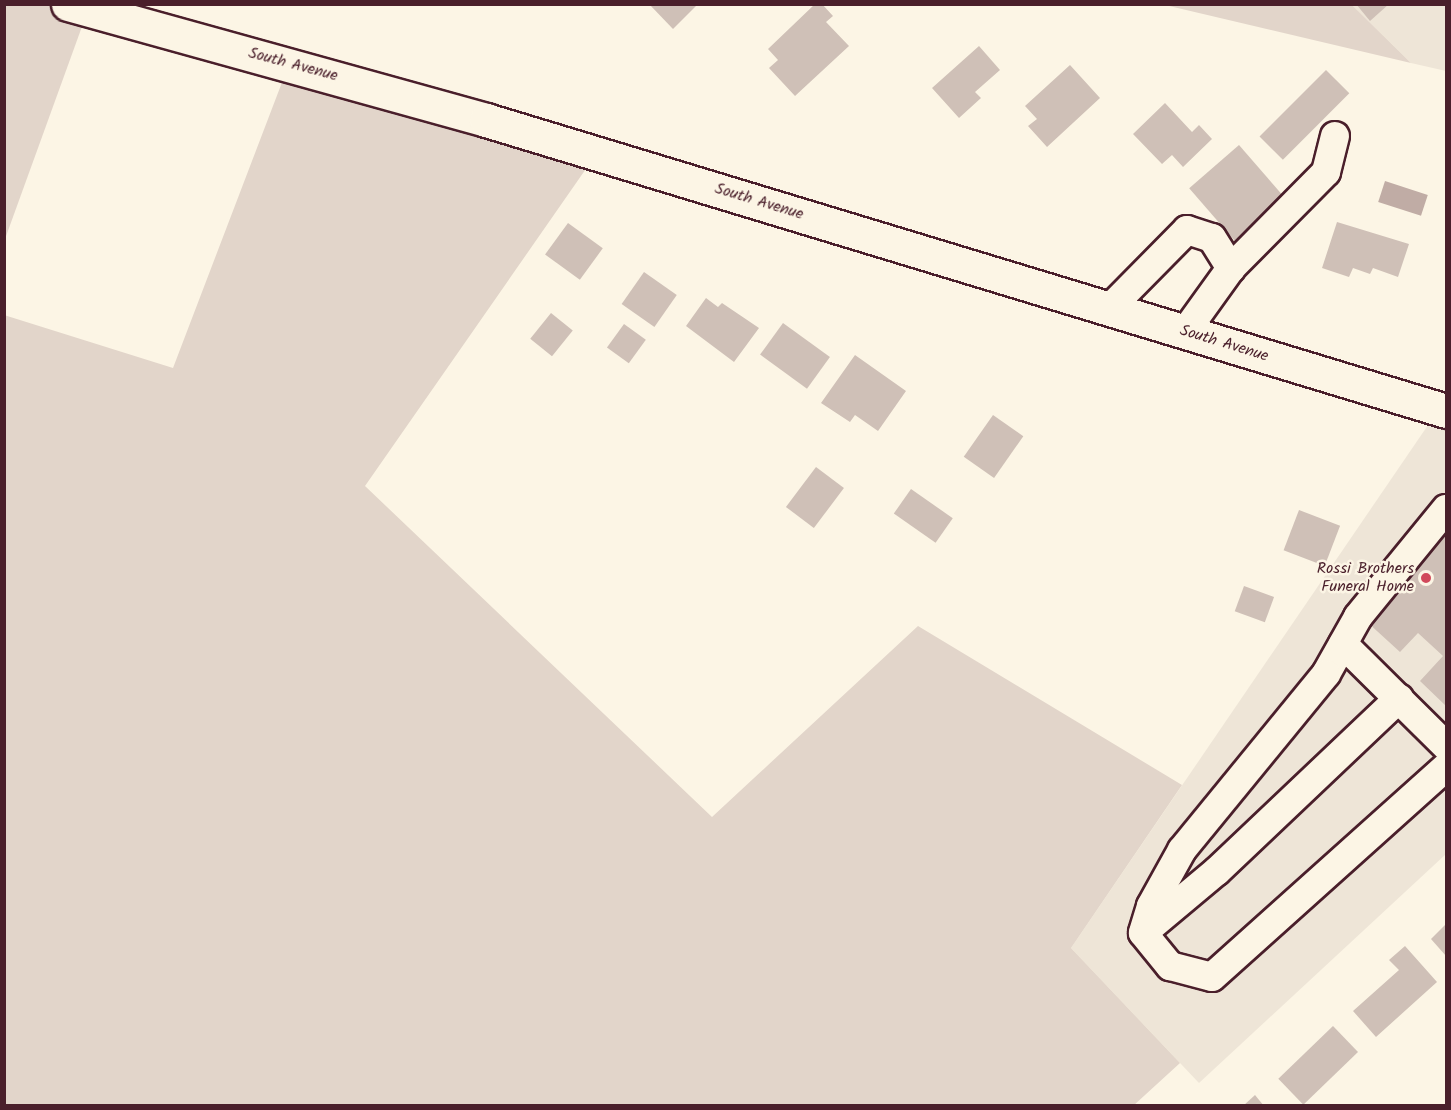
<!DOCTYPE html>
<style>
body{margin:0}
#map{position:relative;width:1451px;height:1110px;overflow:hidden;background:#fcf5e5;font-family:Kalam,sans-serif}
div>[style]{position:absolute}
.built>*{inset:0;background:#eee5d7}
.green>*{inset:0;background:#e2d5ca}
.water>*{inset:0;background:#c0aca5;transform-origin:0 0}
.building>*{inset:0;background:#cfc0b7;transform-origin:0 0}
.roads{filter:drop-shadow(2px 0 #4a1f2b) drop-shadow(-2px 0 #4a1f2b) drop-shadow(0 2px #4a1f2b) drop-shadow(0 -2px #4a1f2b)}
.minor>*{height:28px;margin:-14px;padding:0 14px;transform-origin:14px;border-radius:14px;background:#fcf5e5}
.major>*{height:33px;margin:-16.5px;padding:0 16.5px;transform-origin:16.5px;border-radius:16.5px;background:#fcf5e5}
.dots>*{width:16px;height:16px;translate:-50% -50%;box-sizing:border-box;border:3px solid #fcf5e5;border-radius:50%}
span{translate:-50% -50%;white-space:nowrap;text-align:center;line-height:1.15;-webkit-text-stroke:5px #fcf5e5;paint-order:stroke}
.street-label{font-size:16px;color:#4a1f2b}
.poi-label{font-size:16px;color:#4a1f2b}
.right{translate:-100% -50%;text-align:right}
.frame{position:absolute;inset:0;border:6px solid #4a1f2b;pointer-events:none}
</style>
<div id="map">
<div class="built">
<i style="clip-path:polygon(1352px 5px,1446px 5px,1446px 71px,1411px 63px)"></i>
<i style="clip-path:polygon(1439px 409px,1446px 411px,1446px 854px,1199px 1083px,1071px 948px)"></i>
</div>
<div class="green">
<i style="clip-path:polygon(5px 5px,68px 5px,88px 10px,5px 239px)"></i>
<i style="clip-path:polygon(1165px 5px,1352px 5px,1411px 63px)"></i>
<i style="clip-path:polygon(289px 64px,597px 153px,365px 486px,712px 817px,918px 626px,1182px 785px,1071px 948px,1180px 1063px,1133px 1106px,5px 1105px,4px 315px,173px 368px)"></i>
</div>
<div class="water">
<i style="left:1385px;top:181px;width:45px;height:22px;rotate:18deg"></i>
</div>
<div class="building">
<i style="clip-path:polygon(649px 4px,698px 4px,673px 29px)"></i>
<i style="clip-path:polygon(815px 4px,822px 4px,833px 16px,826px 22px,849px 46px,795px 96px,769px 68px,778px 60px,768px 49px)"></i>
<i style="clip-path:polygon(1356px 4px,1389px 4px,1370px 21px)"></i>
<i style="clip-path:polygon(979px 46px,1000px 70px,975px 92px,981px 98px,959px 118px,932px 88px)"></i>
<i style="clip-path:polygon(1070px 65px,1100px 98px,1047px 147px,1028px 126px,1037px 119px,1025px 106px)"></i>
<i style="left:1326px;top:70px;width:33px;height:94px;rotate:45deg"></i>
<i style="clip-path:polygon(1165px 103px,1192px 132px,1199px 125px,1212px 139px,1183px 167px,1172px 155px,1162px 164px,1133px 134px)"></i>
<i style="left:1239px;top:145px;width:80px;height:66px;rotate:49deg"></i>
<i style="clip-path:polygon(1337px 222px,1409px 244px,1398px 277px,1373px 268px,1370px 274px,1353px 268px,1349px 277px,1322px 268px)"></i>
<i style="left:568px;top:223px;width:43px;height:39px;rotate:36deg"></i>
<i style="left:644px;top:272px;width:40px;height:39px;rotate:35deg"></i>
<i style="clip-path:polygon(706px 298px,718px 307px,722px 303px,759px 328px,734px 362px,686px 326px)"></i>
<i style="left:551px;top:313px;width:28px;height:33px;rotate:39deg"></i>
<i style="left:783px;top:323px;width:58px;height:39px;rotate:36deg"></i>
<i style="left:624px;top:324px;width:27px;height:29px;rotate:36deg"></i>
<i style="clip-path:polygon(855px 355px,906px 391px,878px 431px,855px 415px,850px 422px,821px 403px)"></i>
<i style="left:993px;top:415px;width:37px;height:51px;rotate:35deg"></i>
<i style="left:816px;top:467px;width:35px;height:50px;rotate:37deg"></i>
<i style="left:911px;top:489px;width:51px;height:30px;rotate:35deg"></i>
<i style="left:1299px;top:510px;width:44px;height:43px;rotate:21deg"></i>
<i style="clip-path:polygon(1446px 534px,1446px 706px,1420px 681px,1443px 656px,1418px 633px,1400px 652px,1366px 621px)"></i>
<i style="left:1244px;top:586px;width:32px;height:27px;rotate:20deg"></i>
<i style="clip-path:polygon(1446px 924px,1446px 956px,1431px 939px)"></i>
<i style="clip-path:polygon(1405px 946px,1437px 982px,1376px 1037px,1353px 1011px,1399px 970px,1389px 960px)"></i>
<i style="left:1333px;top:1026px;width:36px;height:76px;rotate:46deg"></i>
<i style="clip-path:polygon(1255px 1095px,1264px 1106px,1243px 1106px)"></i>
</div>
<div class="roads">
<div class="minor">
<i style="left:1109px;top:309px;width:111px;rotate:-45.4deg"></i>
<i style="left:1187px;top:230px;width:26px;rotate:18deg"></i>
<i style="left:1212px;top:238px;width:36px;rotate:58deg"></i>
<i style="left:1185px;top:332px;width:79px;rotate:-54.3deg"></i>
<i style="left:1231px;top:268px;width:135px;rotate:-45.3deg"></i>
<i style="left:1326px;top:172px;width:37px;rotate:-76deg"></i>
<i style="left:1446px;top:509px;width:139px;rotate:129.2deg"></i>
<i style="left:1358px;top:617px;width:65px;rotate:119.3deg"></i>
<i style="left:1326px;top:674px;width:227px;rotate:129.3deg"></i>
<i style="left:1182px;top:850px;width:64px;rotate:119deg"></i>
<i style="left:1151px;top:906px;width:28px;rotate:107deg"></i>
<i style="left:1143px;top:933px;width:43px;rotate:50.7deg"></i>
<i style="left:1170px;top:966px;width:43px;rotate:14.7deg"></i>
<i style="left:1212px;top:977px;width:314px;rotate:-41.9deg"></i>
<i style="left:1343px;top:644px;width:145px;rotate:44.7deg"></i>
<i style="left:1144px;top:932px;width:95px;rotate:-39.9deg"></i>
<i style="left:1217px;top:871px;width:251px;rotate:-43.5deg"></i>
</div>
<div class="major">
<i style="left:68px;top:4px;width:434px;rotate:15.5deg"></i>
<i style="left:486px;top:120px;width:1003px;rotate:16.86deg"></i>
</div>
</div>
<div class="dots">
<i style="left:1426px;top:578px;background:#d1495b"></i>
</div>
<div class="street-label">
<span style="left:293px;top:65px;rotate:15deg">South Avenue</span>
<span style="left:759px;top:202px;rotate:17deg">South Avenue</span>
<span style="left:1224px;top:344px;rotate:17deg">South Avenue</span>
</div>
<div class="poi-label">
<span class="right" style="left:1414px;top:578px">Rossi Brothers<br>Funeral Home</span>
</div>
<div class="frame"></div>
</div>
